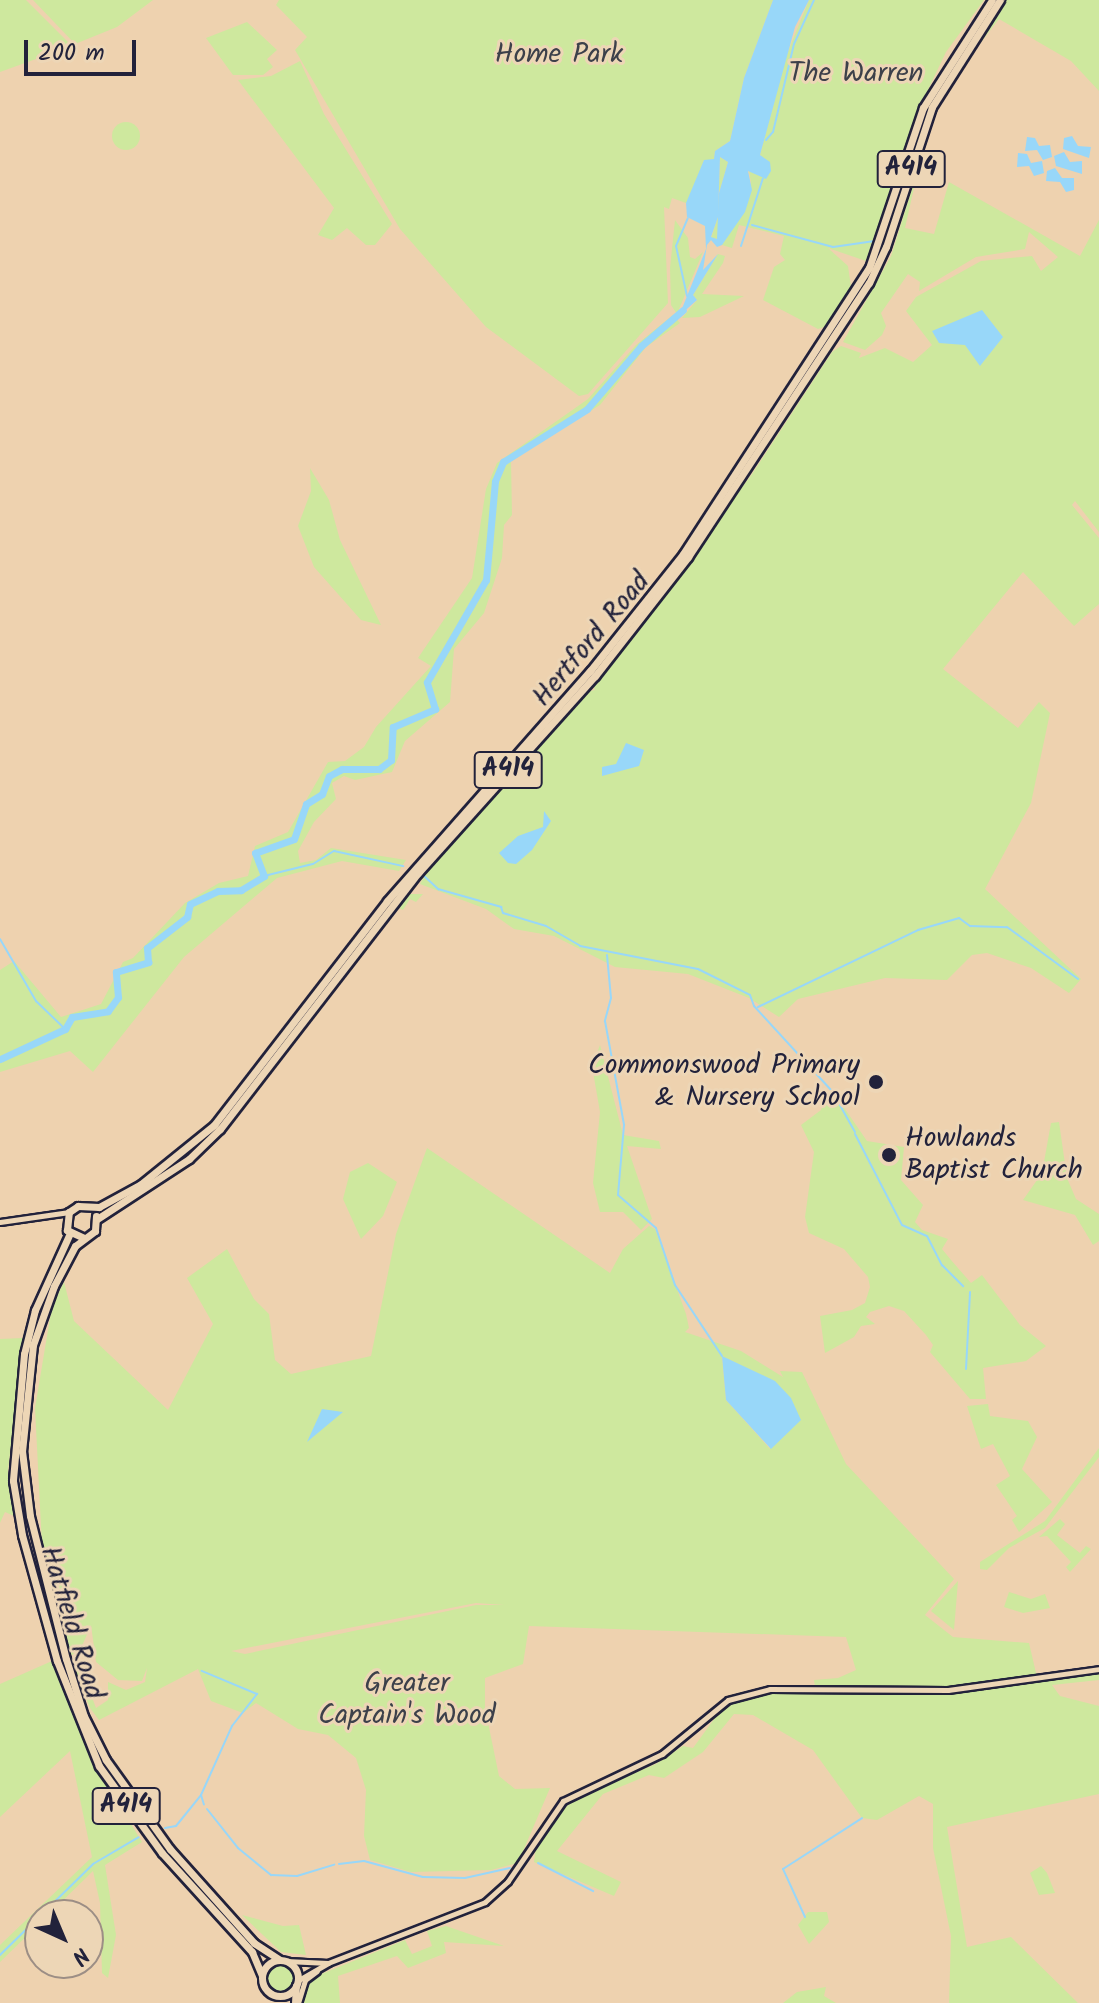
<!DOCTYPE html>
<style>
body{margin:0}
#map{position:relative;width:1099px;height:2003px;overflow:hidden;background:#eed2af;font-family:Kalam,sans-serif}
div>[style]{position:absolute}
.green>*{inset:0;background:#cee89e}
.round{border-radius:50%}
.water>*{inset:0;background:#98d7f9}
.stream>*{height:2px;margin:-1px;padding:0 1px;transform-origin:1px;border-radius:1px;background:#98d7f9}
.river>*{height:7px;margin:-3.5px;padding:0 3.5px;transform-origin:3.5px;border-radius:3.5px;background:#98d7f9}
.roads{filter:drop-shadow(2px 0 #22223b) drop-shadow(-2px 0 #22223b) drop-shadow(0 2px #22223b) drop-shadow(0 -2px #22223b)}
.secondary>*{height:5px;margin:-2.5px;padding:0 2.5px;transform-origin:2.5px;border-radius:2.5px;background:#edd6b6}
.trunk>*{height:7px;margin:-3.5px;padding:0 3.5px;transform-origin:3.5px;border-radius:3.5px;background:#edd6b6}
.trunk>.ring{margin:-3.5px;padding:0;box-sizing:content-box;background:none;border:7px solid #edd6b6;border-radius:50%}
.dots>*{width:22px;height:22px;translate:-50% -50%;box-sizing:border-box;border:4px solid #edd6b6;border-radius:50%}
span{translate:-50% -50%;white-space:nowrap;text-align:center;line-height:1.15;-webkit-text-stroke:6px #edd6b6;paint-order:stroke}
.shield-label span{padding:2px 6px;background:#edd6b6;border:2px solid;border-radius:6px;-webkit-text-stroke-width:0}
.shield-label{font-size:26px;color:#22223b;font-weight:700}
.park-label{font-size:28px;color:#3c404a}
.street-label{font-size:28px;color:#22223b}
.poi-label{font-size:28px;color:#22223b}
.right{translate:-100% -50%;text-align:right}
.left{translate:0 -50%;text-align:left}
.north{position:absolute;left:24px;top:1899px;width:80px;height:80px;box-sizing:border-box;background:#edd6b6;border:2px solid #9c8e85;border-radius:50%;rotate:136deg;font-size:22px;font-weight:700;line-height:32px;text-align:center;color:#22223b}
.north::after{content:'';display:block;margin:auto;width:28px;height:36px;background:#22223b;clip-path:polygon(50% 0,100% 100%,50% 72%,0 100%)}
.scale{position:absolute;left:24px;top:40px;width:112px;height:36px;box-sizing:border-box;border:4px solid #22223b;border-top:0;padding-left:10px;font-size:24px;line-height:28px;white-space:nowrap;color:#22223b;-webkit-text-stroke:6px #edd6b6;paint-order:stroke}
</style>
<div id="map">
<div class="green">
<i style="clip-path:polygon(0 0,26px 0,72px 46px,0 72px)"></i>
<i style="clip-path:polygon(33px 0,153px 0,117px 27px,75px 44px)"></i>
<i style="clip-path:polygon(279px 0,773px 0,744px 78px,730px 141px,715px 151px,714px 160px,704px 160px,690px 199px,686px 203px,672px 198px,669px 209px,664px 207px,668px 303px,588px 394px,579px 396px,486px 327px,400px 229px,295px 50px,307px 37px,276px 5px)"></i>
<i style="clip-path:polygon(809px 0,984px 0,946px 52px,925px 96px,866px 261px,828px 248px,848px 266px,851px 287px,827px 326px,818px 329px,763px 300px,774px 267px,785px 260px,780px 254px,784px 236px,739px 225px,732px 248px,722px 245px,751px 183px,749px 171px,762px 174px,766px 160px,760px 155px,785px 59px)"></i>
<i style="clip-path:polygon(1005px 0,1099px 0,1099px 91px,1071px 61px,999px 19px,955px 76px,935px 110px,920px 158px,938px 101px,970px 47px)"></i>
<i style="clip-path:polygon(247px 22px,277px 50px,267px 59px,273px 67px,263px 75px,233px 75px,206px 38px)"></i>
<i style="clip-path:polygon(300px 61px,324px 114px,392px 224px,375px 245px,366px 245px,347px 228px,332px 240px,318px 235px,334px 208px,238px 80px,271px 76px)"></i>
<i class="round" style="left:112px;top:122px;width:28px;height:28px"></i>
<i style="clip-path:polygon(720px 157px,728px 162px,719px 193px,718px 239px,711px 238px,718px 217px)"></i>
<i style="clip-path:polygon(918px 170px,905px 228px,934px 234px,949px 182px,1080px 256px,1099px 220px,1099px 532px,1075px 501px,1072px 505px,1099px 538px,1099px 604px,1074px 626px,1023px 572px,943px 669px,1018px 728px,1039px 702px,1050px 713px,1031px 803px,985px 889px,1081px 979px,1069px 993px,1031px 968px,987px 953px,972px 955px,947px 980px,885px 978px,798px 999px,779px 1017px,749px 998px,688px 974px,615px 967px,554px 936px,514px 929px,486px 909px,420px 884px,433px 859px,585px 692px,595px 690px,593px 685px,752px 474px,832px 352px,841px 346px,861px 353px,859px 358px,885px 348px,913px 362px,932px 345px,906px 311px,916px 297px,981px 261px,1032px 256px,1041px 271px,1058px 257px,1029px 232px,1025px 249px,976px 257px,919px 291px,920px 282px,908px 274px,881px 313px,886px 326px,882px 335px,865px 350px,843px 342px,891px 256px)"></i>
<i style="clip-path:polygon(675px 220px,688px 238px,690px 257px,695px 259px,703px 252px,677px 314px,671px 305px,670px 268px)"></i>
<i style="clip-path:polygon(718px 254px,725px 256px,723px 263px,702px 294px,744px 296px,700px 317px,682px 318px,697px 300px,693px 295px)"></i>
<i style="clip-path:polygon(673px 315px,680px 323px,646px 347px,600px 405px,511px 461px,512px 515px,504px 525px,502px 558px,484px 613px,454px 649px,450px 702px,405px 741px,392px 772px,355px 780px,344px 776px,332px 783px,336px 799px,314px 822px,298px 851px,300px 863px,316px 860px,331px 848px,406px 860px,399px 871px,342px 861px,277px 878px,184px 957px,93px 1072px,70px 1051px,0 1072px,0 970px,14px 961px,61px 1017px,101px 1004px,123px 962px,133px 958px,185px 903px,219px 883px,248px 876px,255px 846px,288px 832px,328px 762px,345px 761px,364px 747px,376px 727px,431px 666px,418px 658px,472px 578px,486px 489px,497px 463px,588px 399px,636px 345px)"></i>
<i style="clip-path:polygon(310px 468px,329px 500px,340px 540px,381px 625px,361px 620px,314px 567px,298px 526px,311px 491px)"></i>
<i style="clip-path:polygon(407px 894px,423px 894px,416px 902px,410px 899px,403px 910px,397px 907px,358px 961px)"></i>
<i style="clip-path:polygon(600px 1045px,623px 1135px,659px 1141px,661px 1149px,627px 1146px,652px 1219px,641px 1230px,623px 1212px,600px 1212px,593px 1183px,600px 1112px,592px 1066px)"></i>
<i style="clip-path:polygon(836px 1096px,867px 1141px,904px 1147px,901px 1180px,923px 1205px,915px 1222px,922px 1230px,948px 1239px,942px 1249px,951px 1260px,971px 1283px,982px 1275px,1020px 1325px,1046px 1346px,1026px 1361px,983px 1368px,986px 1399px,970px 1399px,930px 1352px,933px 1345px,926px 1335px,904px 1311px,889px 1306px,870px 1312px,866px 1317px,875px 1324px,861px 1326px,854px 1337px,825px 1353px,820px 1316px,852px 1310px,865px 1303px,870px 1287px,868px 1277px,844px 1249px,809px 1233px,805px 1217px,814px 1152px,801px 1125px,821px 1110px,823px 1101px)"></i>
<i style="clip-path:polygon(1059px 1122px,1067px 1178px,1076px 1199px,1099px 1214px,1099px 1241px,1093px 1245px,1075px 1215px,1023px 1200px,1042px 1173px,1051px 1123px)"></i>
<i style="clip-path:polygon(evenodd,427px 1148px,610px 1273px,623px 1249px,649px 1226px,655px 1229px,686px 1314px,689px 1328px,685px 1332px,741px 1351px,783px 1377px,780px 1371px,802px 1372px,846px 1464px,954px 1579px,925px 1615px,953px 1637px,1029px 1643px,1036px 1673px,1049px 1679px,1099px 1673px,1099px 1680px,1052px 1685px,1060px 1696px,1099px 1706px,1099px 1794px,947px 1827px,967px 1947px,1011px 1937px,1078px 2003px,949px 2003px,951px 1936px,933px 1848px,933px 1804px,919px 1796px,877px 1820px,862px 1818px,813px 1750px,753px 1715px,734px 1714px,703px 1752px,664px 1778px,649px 1775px,603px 1794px,557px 1851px,621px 1882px,614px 1896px,534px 1862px,537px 1838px,574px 1798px,656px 1764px,683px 1746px,693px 1748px,728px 1700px,750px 1692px,815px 1687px,814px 1680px,838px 1678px,856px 1670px,846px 1637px,529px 1626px,523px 1664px,485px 1678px,485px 1708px,499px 1776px,515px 1789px,550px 1788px,518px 1863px,491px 1870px,411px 1872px,370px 1860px,364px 1836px,366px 1790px,356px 1758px,328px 1735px,298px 1729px,256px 1703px,243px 1713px,211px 1701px,198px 1669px,99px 1720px,90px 1708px,74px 1668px,79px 1663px,96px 1708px,108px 1700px,108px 1682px,126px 1690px,145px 1682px,147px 1668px,142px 1681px,118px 1680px,96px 1662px,91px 1625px,79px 1653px,71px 1655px,42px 1546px,35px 1408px,52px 1306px,64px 1282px,74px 1321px,168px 1410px,213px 1324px,187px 1278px,227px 1249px,254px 1299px,269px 1314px,275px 1360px,291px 1374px,371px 1356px,396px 1234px,427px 1148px,722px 1356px,748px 1370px,770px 1449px,726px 1400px,722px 1356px,427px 1148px,476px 1603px,504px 1605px,476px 1605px,245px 1654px,231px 1651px,476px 1603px)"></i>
<i style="clip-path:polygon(368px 1163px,397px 1182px,383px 1216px,361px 1239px,343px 1199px,350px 1172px)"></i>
<i style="clip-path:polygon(23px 1338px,8px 1471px,14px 1516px,5px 1512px,0 1523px,0 1339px)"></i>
<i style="clip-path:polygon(988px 1404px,990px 1416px,1028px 1421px,1037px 1437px,1022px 1469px,1052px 1502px,1019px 1532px,1012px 1520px,1017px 1516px,996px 1485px,1010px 1476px,993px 1444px,981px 1449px,967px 1406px)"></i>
<i style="clip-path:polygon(1099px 1448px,1099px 1457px,1045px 1528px,1009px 1548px,987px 1570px,980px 1569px,980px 1562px,1045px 1521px)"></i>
<i style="clip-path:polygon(1060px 1519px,1065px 1524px,1057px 1535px,1080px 1553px,1086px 1546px,1091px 1549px,1070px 1572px,1066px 1567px,1071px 1562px,1047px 1536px,1039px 1537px)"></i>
<i style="clip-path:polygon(958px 1581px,954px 1630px,931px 1611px)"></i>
<i style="clip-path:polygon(1009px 1592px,1031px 1599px,1045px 1594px,1050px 1608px,1023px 1613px,1004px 1607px)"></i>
<i style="clip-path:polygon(52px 1661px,92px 1760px,142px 1842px,105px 1865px,116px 1935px,108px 1978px,102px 1973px,100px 1903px,93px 1871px,48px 1915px,40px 1915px,40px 1923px,0 1962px,0 1945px,92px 1857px,70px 1751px,0 1817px,0 1684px)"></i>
<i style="clip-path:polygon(1041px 1866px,1047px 1873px,1055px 1893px,1039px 1895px,1030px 1873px)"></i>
<i style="clip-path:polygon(808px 1912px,827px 1912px,829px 1922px,809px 1944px,798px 1925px)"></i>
<i style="clip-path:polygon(242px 1915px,283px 1926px,299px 1925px,306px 1955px,281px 1952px)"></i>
<i style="clip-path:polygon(446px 1926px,504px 1946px,444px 1942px,446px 1953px,408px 1968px,397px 1956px,338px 1976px,340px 2003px,304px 2003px,308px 1981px,314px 1977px,405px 1940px,412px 1954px,432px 1946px,427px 1931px)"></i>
<i class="round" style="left:266px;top:1963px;width:28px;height:28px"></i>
<i style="clip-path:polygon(826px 1987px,824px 1996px,836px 2003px,783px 2003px,797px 1992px)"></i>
</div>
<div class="water">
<i style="clip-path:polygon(evenodd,773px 0,809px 0,795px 27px,760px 155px,770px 162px,771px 171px,766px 179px,748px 171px,752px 190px,745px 212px,722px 245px,717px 247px,711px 240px,707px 245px,703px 270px,718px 254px,693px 295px,697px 300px,679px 316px,706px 249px,705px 226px,687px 217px,686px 203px,704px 160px,714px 159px,715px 151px,730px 141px,744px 78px,773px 0,720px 157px,728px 162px,719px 193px,717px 239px,711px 237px,718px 217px,720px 157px)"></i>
<i style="clip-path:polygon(1072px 136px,1078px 146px,1091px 147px,1089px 158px,1063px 149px,1064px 138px)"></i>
<i style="clip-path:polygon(1027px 137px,1035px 138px,1039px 146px,1050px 145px,1052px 157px,1043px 160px,1037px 150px,1025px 151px)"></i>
<i style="clip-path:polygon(1064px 152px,1070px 162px,1082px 161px,1082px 174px,1056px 166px,1054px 156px)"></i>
<i style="clip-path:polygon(1018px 153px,1027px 154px,1031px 163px,1042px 161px,1044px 173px,1034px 176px,1029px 166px,1017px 167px)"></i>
<i style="clip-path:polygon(1055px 168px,1062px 178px,1074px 178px,1074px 190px,1066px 192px,1060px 182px,1046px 181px,1047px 171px)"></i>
<i style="clip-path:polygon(982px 310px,1003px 337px,980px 366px,965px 345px,939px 343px,932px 331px)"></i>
<i style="clip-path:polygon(626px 743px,644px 750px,639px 766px,602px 776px,602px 767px,616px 764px)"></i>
<i style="clip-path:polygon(544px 811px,551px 821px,532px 850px,516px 864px,508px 863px,499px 853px,518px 836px,543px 827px)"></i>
<i style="clip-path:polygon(722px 1356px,775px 1381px,791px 1398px,801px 1420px,771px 1449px,726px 1400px)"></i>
<i style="clip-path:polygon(322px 1409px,343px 1412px,307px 1442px)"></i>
</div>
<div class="stream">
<i style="left:766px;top:140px;width:11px;rotate:-49deg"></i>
<i style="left:773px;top:132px;width:90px;rotate:-76.6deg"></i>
<i style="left:794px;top:44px;width:48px;rotate:-65.6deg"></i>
<i style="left:752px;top:225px;width:84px;rotate:15.2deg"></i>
<i style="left:833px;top:247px;width:42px;rotate:-8.1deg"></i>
<i style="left:741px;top:246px;width:71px;rotate:-72.1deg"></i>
<i style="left:687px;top:296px;width:51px;rotate:-102.4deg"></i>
<i style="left:676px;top:246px;width:30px;rotate:-67deg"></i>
<i style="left:423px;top:875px;width:21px;rotate:43deg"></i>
<i style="left:438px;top:889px;width:66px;rotate:15.9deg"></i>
<i style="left:501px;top:907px;width:6px;rotate:72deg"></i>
<i style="left:503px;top:913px;width:45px;rotate:16.8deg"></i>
<i style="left:546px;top:926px;width:39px;rotate:30deg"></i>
<i style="left:580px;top:946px;width:120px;rotate:11deg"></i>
<i style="left:698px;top:969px;width:58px;rotate:26.6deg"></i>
<i style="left:750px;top:995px;width:12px;rotate:70deg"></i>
<i style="left:754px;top:1006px;width:115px;rotate:47.5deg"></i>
<i style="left:832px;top:1091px;width:47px;rotate:60.7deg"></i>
<i style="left:264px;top:876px;width:50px;rotate:-13.8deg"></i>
<i style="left:313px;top:864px;width:25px;rotate:-32deg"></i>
<i style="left:334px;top:851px;width:71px;rotate:12.3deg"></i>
<i style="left:0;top:939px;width:72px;rotate:59.9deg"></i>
<i style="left:36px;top:1001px;width:40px;rotate:44deg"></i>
<i style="left:607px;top:955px;width:43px;rotate:84.7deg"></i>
<i style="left:611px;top:998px;width:24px;rotate:105deg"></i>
<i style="left:605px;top:1021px;width:106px;rotate:79.6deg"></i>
<i style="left:624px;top:1125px;width:70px;rotate:94.9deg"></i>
<i style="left:618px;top:1195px;width:50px;rotate:41deg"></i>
<i style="left:656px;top:1228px;width:60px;rotate:71.6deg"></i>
<i style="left:675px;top:1285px;width:85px;rotate:56.5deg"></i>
<i style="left:758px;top:1007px;width:178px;rotate:-25.7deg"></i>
<i style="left:918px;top:930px;width:43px;rotate:-16.3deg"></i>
<i style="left:959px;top:918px;width:14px;rotate:36deg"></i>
<i style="left:970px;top:926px;width:37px;rotate:2deg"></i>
<i style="left:1007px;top:927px;width:88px;rotate:36.2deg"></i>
<i style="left:855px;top:1134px;width:102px;rotate:62.7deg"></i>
<i style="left:902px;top:1225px;width:27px;rotate:24deg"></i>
<i style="left:927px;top:1236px;width:33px;rotate:63deg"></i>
<i style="left:942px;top:1265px;width:30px;rotate:45deg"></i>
<i style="left:966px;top:1369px;width:77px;rotate:-87deg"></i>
<i style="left:201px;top:1795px;width:76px;rotate:-65.8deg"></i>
<i style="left:232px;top:1726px;width:41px;rotate:-52deg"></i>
<i style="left:257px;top:1694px;width:60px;rotate:-157.3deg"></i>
<i style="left:207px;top:1809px;width:50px;rotate:51.5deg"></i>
<i style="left:238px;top:1848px;width:43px;rotate:39.3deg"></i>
<i style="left:271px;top:1875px;width:26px;rotate:2deg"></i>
<i style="left:297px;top:1876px;width:39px;rotate:-17deg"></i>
<i style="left:165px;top:1828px;width:11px;rotate:-10deg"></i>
<i style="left:176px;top:1826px;width:40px;rotate:-51deg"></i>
<i style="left:201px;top:1795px;width:10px;rotate:73deg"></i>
<i style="left:538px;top:1863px;width:62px;rotate:27deg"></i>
<i style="left:339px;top:1864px;width:25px;rotate:-7deg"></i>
<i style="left:364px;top:1861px;width:61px;rotate:15.2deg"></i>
<i style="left:423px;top:1877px;width:42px;rotate:1.4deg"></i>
<i style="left:465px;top:1878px;width:46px;rotate:-12.5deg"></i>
<i style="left:41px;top:1915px;width:73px;rotate:-44.4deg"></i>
<i style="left:93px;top:1864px;width:53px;rotate:-30.4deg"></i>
<i style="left:805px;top:1917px;width:53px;rotate:-114.6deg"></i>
<i style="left:783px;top:1869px;width:94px;rotate:-32.8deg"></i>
<i style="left:0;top:1955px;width:54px;rotate:-44.3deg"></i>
</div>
<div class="river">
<i style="left:0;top:1059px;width:72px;rotate:-24.8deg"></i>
<i style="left:65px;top:1029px;width:14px;rotate:-60deg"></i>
<i style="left:72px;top:1017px;width:36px;rotate:-9deg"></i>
<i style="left:108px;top:1011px;width:17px;rotate:-54deg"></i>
<i style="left:118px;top:997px;width:25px;rotate:-95deg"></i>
<i style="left:116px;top:972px;width:34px;rotate:-17deg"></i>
<i style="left:148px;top:962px;width:14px;rotate:-94deg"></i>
<i style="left:147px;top:948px;width:51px;rotate:-37.8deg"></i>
<i style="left:187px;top:917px;width:13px;rotate:-77deg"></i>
<i style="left:190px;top:904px;width:31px;rotate:-25deg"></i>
<i style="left:218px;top:891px;width:23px;rotate:-2deg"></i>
<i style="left:241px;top:890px;width:27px;rotate:-31deg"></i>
<i style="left:264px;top:876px;width:25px;rotate:-111deg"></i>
<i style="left:255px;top:853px;width:41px;rotate:-19.7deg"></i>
<i style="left:294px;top:839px;width:37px;rotate:-71deg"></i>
<i style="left:306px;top:804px;width:19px;rotate:-32deg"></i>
<i style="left:322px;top:794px;width:19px;rotate:-69deg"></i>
<i style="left:329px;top:776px;width:15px;rotate:-28deg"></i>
<i style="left:342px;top:769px;width:37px"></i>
<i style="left:379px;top:769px;width:15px;rotate:-37deg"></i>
<i style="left:391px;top:760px;width:33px;rotate:-87deg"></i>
<i style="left:393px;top:727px;width:46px;rotate:-23.2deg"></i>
<i style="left:435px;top:709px;width:28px;rotate:-107deg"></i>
<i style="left:427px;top:682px;width:118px;rotate:-60deg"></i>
<i style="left:486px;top:580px;width:99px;rotate:-84.8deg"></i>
<i style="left:495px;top:481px;width:21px;rotate:-67deg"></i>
<i style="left:503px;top:462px;width:99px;rotate:-32.2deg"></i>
<i style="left:587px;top:409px;width:83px;rotate:-49.4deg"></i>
<i style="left:641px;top:346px;width:55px;rotate:-40.6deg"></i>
</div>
<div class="roads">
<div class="secondary">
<i style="left:0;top:1222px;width:70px;rotate:-8.2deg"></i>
<i style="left:286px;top:1961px;width:42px;rotate:2.7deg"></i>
<i style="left:297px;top:1981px;width:36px;rotate:-30deg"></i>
<i style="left:328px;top:1963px;width:168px;rotate:-21.2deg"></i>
<i style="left:485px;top:1902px;width:31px;rotate:-42deg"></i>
<i style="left:508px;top:1881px;width:97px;rotate:-55.5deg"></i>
<i style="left:563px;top:1801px;width:110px;rotate:-25.4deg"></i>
<i style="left:662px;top:1754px;width:85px;rotate:-39.3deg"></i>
<i style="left:728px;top:1700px;width:43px;rotate:-14.7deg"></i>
<i style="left:770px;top:1689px;width:178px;rotate:0.3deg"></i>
<i style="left:948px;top:1690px;width:152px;rotate:-7.9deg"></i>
<i style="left:298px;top:2003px;width:24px;rotate:-73deg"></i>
<i style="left:305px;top:1980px;width:15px;rotate:-37deg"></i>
</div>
<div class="trunk">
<i style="left:96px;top:1216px;width:15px;rotate:94deg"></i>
<i style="left:95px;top:1231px;width:25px;rotate:143deg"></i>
<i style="left:75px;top:1246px;width:45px;rotate:117.7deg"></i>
<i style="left:54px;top:1286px;width:63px;rotate:109.6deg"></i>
<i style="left:33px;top:1345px;width:107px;rotate:95.9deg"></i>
<i style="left:22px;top:1451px;width:65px;rotate:83deg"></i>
<i style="left:30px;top:1516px;width:147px;rotate:75.9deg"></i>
<i style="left:66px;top:1659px;width:60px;rotate:72.5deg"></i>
<i style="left:84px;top:1716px;width:49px;rotate:63.4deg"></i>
<i style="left:106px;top:1760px;width:110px;rotate:54.3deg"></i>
<i style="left:170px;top:1849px;width:126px;rotate:48.2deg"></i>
<i style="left:254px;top:1943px;width:30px;rotate:33deg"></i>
<i style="left:97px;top:1219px;width:110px;rotate:-33.1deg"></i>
<i style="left:189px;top:1159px;width:43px;rotate:-44.1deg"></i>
<i style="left:220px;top:1129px;width:324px;rotate:-52.3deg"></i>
<i style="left:418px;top:873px;width:265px;rotate:-48.1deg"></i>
<i style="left:595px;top:676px;width:151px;rotate:-52deg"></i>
<i style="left:688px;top:557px;width:328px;rotate:-56.6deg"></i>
<i style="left:869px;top:283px;width:40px;rotate:-65deg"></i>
<i style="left:886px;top:247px;width:147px;rotate:-71.8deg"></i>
<i style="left:932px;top:107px;width:127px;rotate:-57.6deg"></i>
<i style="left:70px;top:1233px;width:85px;rotate:114.4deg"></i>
<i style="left:35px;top:1310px;width:45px;rotate:104deg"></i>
<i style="left:24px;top:1354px;width:127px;rotate:95deg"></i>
<i style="left:13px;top:1481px;width:55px;rotate:80.5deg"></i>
<i style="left:22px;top:1535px;width:131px;rotate:74.5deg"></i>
<i style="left:57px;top:1661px;width:113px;rotate:68.2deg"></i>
<i style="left:99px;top:1766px;width:107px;rotate:54.1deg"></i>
<i style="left:162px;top:1853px;width:134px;rotate:47.7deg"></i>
<i style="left:252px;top:1952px;width:25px;rotate:67deg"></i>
<i style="left:84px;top:1238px;width:19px;rotate:-155deg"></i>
<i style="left:67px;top:1230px;width:18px;rotate:-84deg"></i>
<i style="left:69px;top:1212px;width:11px;rotate:-34deg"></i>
<i style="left:78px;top:1206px;width:21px;rotate:3deg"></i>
<i style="left:99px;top:1207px;width:48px;rotate:-28.7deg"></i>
<i style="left:141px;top:1184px;width:94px;rotate:-38.9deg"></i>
<i style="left:214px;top:1125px;width:283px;rotate:-52.3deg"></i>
<i style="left:387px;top:901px;width:307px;rotate:-48.6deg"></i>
<i style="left:590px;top:671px;width:149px;rotate:-51.5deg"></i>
<i style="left:683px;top:554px;width:341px;rotate:-57deg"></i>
<i style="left:869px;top:268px;width:169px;rotate:-71.4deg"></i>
<i style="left:923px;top:108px;width:128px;rotate:-57.4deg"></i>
<i class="ring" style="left:262px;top:1960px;width:29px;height:29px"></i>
<i style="left:295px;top:2003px;width:17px;rotate:-87deg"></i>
</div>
</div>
<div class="dots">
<i style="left:876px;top:1082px;background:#22223b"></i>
<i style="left:889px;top:1155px;background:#22223b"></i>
</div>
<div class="shield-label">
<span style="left:911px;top:169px">A414</span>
<span style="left:508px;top:770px">A414</span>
<span style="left:126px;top:1806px">A414</span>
</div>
<div class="park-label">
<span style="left:559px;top:55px">Home Park</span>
<span style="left:856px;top:74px">The Warren</span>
<span style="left:407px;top:1700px">Greater<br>Captain's Wood</span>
</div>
<div class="street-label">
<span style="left:592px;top:640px;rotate:-50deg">Hertford Road</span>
<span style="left:71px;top:1623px;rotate:73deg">Hatfield Road</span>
</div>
<div class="poi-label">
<span class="right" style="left:860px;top:1082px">Commonswood Primary<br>&amp; Nursery School</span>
<span class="left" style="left:905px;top:1155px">Howlands<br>Baptist Church</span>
</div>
<div class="north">N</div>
<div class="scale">200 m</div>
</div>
